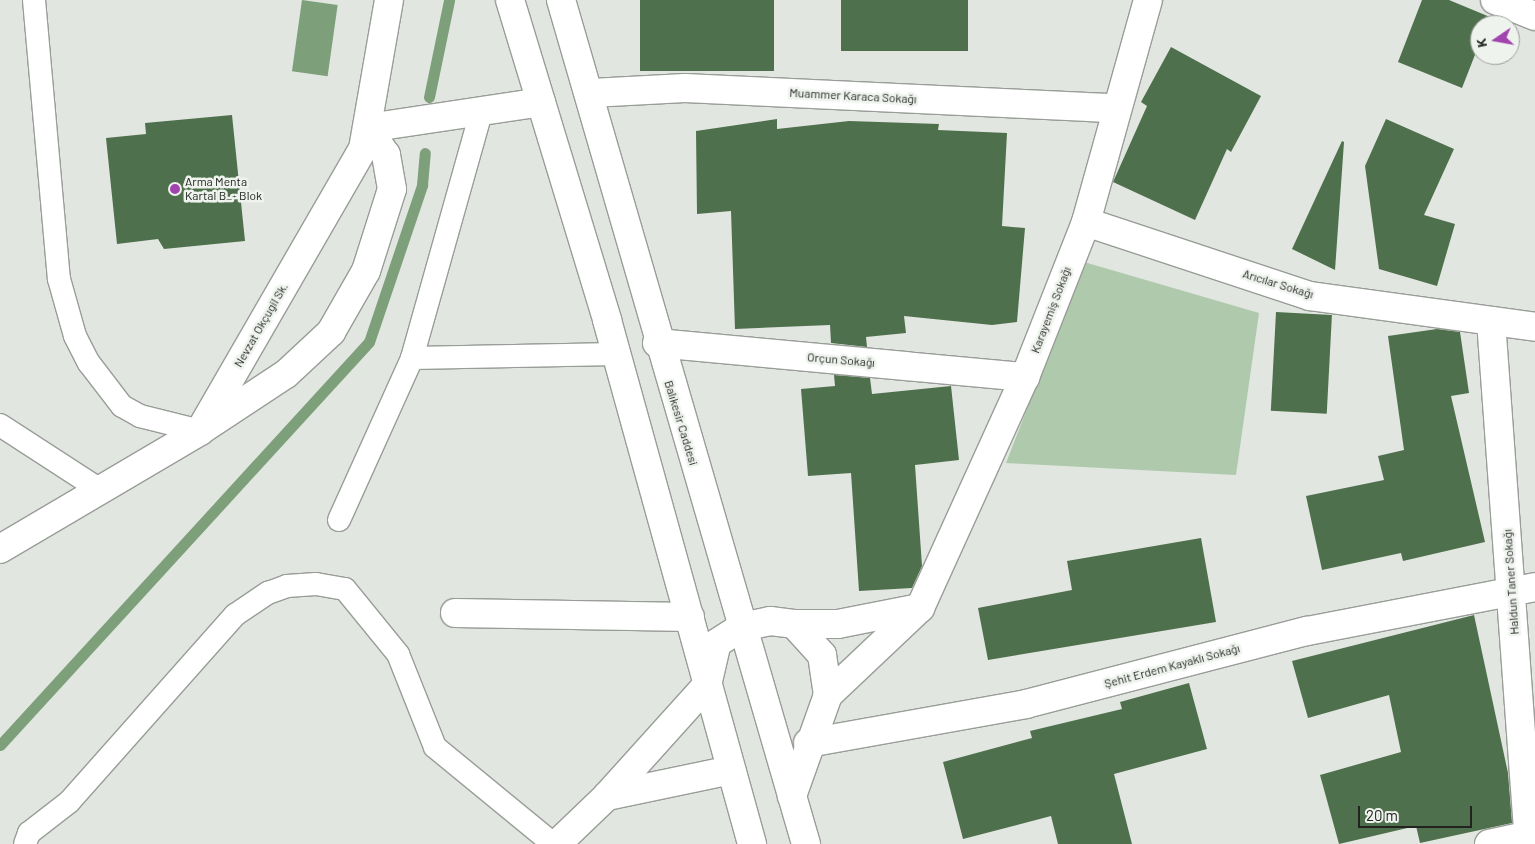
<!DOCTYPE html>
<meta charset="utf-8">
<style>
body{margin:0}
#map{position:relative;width:1535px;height:844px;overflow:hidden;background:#e1e6e0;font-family:Barlow,sans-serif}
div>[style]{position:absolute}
.green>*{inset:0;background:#aec9ab}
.water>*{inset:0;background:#7da07a;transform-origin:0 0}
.stream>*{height:11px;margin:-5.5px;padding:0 5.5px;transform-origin:5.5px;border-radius:5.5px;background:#7da07a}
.building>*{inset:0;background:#4f704c;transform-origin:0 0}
.roads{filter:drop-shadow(1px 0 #999d98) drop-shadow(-1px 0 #999d98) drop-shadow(0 1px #999d98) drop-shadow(0 -1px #999d98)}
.service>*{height:22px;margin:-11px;padding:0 11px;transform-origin:11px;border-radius:11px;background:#fff}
.minor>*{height:28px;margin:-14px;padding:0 14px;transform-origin:14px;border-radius:14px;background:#fff}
.primary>*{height:28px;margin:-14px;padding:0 14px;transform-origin:14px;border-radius:14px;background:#fff}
.dots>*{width:14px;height:14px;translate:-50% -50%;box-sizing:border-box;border:2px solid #eef3ed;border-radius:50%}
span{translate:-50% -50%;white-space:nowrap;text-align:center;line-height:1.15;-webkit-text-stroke:5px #eef3ed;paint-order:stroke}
.street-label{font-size:12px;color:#222321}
.poi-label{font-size:12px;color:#222321}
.left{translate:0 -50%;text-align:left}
.north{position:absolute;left:1470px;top:15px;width:50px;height:50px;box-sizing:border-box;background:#eef3ed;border:1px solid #9ca09b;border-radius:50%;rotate:258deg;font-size:14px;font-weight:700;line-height:20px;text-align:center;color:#222321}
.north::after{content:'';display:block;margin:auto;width:18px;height:22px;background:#a144ae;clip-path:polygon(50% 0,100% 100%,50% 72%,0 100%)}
.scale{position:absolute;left:1358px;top:806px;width:114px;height:22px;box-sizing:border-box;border:2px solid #222321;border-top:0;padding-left:6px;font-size:15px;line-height:18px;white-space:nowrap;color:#222321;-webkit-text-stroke:4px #eef3ed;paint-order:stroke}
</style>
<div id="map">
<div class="green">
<i style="clip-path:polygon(1084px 262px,1259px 313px,1236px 475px,1006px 463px)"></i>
</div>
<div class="water">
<i style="left:302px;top:0;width:36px;height:72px;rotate:8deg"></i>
</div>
<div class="stream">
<i style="left:429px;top:97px;width:99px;rotate:-78.3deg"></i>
<i style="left:0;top:745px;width:546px;rotate:-47.52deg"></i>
<i style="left:369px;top:342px;width:166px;rotate:-71.3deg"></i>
<i style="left:422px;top:185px;width:32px;rotate:-85deg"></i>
</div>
<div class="building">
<i style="left:640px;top:0;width:134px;height:71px"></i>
<i style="left:841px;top:0;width:127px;height:51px"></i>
<i style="clip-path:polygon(1422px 0,1449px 0,1490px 17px,1487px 25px,1480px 25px,1480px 42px,1462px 88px,1398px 62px)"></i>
<i style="clip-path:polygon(1171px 47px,1261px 96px,1231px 152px,1227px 149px,1195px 220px,1113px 182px,1147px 106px,1141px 102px)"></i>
<i style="clip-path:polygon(232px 115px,245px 241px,164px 249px,158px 239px,117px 244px,106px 138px,146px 134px,145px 123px)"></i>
<i style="clip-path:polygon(777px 119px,777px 129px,849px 121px,939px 124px,938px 130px,1007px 133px,1002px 226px,1025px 228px,1017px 322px,992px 325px,904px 316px,906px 333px,866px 337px,867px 347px,831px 343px,830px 325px,735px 329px,731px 211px,697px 214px,696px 131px)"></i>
<i style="clip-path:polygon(1386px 119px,1454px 149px,1424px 215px,1455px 224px,1437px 286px,1379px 269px,1365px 166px)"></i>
<i style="clip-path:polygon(1342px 141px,1344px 142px,1335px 270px,1292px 249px)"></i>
<i style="left:1276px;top:312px;width:56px;height:99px;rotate:3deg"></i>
<i style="clip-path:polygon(1437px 329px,1460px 332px,1469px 393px,1451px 396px,1485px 542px,1403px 561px,1401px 553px,1322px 570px,1306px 496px,1384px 480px,1378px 456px,1404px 450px,1388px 336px)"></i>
<i style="clip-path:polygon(834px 375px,870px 378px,872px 394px,951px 386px,959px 460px,915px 465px,922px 566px,912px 588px,859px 591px,851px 473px,808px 476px,801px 389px,835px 386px)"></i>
<i style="clip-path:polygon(1201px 538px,1216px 622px,988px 660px,978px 608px,1072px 590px,1067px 561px)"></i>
<i style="clip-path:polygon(1474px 615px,1508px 773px,1512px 823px,1420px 843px,1416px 826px,1339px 844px,1320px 775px,1401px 752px,1389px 695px,1308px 718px,1292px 661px)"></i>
<i style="clip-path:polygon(1189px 683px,1207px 749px,1114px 774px,1132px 844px,1058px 844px,1051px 816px,963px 839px,943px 762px,1032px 738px,1030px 731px,1122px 709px,1120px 702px)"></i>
</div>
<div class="roads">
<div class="service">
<i style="left:34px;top:0;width:280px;rotate:84.9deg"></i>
<i style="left:59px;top:279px;width:59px;rotate:74.3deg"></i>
<i style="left:75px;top:336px;width:30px;rotate:63deg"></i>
<i style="left:89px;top:363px;width:54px;rotate:52.5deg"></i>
<i style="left:122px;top:406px;width:21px;rotate:29deg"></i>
<i style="left:140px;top:416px;width:62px;rotate:14deg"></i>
<i style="left:412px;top:358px;width:204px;rotate:-1.1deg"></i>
<i style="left:0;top:425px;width:119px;rotate:33deg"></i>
<i style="left:339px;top:520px;width:178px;rotate:-65.7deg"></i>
<i style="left:412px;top:358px;width:255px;rotate:-74.3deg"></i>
<i style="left:25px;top:844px;width:12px;rotate:-70deg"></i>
<i style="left:29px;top:833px;width:51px;rotate:-37.8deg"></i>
<i style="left:69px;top:802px;width:250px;rotate:-48.4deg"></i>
<i style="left:235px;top:615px;width:40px;rotate:-34deg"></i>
<i style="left:268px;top:593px;width:20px;rotate:-20deg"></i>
<i style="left:287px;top:586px;width:29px;rotate:-4deg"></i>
<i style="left:316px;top:584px;width:29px;rotate:10deg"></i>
<i style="left:345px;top:589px;width:84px;rotate:50.8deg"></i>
<i style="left:398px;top:654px;width:100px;rotate:68.3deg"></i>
<i style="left:435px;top:747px;width:153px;rotate:39.4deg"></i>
</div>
<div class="minor">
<i style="left:1495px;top:0;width:43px;rotate:21.8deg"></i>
<i style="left:591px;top:93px;width:94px;rotate:-3deg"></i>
<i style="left:685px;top:88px;width:431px;rotate:2.7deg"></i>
<i style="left:1086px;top:222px;width:236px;rotate:18.3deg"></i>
<i style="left:1310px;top:296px;width:227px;rotate:7.8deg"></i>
<i style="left:1491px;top:321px;width:524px;rotate:85.84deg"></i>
<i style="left:657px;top:343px;width:370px;rotate:5.3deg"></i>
<i style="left:204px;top:428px;width:98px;rotate:-33.4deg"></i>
<i style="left:286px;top:374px;width:62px;rotate:-43deg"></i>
<i style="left:331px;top:332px;width:70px;rotate:-60.2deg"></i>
<i style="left:366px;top:271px;width:86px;rotate:-72.4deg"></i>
<i style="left:392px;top:189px;width:35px;rotate:-100deg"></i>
<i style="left:386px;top:155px;width:32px;rotate:-124deg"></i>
<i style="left:368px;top:128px;width:175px;rotate:-8.5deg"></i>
<i style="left:0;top:549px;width:232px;rotate:-30.5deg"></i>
<i style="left:200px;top:431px;width:326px;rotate:-60deg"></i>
<i style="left:363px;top:149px;width:151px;rotate:-80.1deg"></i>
<i style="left:920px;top:608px;width:254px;rotate:-65.6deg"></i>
<i style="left:1025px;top:377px;width:167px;rotate:-68.5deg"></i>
<i style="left:1086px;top:222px;width:230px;rotate:-74.4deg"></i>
<i style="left:455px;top:613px;width:235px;rotate:1deg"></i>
<i style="left:707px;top:685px;width:149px;rotate:132deg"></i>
<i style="left:607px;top:796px;width:127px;rotate:-11.8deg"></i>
<i style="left:808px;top:743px;width:221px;rotate:-10.1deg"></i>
<i style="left:1026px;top:704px;width:290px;rotate:-14.6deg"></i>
<i style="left:1307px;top:631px;width:232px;rotate:-10.9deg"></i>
<i style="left:557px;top:844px;width:69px;rotate:-43.8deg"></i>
<i style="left:1489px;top:844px;width:47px;rotate:-12.3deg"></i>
</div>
<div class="primary">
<i style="left:510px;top:0;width:334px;rotate:73.1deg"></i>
<i style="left:607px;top:320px;width:544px;rotate:74.53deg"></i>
<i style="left:561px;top:0;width:879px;rotate:73.81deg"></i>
<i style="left:794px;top:624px;width:44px"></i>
<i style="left:838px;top:624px;width:83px;rotate:-11.2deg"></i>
<i style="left:708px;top:681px;width:39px;rotate:-77deg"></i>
<i style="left:717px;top:643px;width:30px;rotate:-33deg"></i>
<i style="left:742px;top:627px;width:29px;rotate:-12deg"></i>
<i style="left:770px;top:621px;width:24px;rotate:7deg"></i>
<i style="left:794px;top:624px;width:42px;rotate:47.9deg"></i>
<i style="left:822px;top:655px;width:40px;rotate:81.5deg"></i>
<i style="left:792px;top:796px;width:107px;rotate:-70.4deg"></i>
<i style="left:828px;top:695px;width:127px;rotate:-43.4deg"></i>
</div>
</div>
<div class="dots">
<i style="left:175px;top:189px;background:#a144ae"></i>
</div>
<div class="street-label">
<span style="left:853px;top:96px;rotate:3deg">Muammer Karaca Sokağı</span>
<span style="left:1278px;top:284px;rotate:17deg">Arıcılar Sokağı</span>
<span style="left:1051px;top:310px;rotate:-69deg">Karayemiş Sokağı</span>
<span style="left:261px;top:325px;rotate:-60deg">Nevzat Okçugil Sk.</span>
<span style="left:841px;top:360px;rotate:5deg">Orçun Sokağı</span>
<span style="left:681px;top:423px;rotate:73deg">Balıkesir Caddesi</span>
<span style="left:1511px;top:582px;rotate:-94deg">Haldun Taner Sokağı</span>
<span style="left:1172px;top:666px;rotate:-15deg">Şehit Erdem Kayaklı Sokağı</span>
</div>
<div class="poi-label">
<span class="left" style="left:185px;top:189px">Arma Menta<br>Kartal B_- Blok</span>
</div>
<div class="north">K</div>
<div class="scale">20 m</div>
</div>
